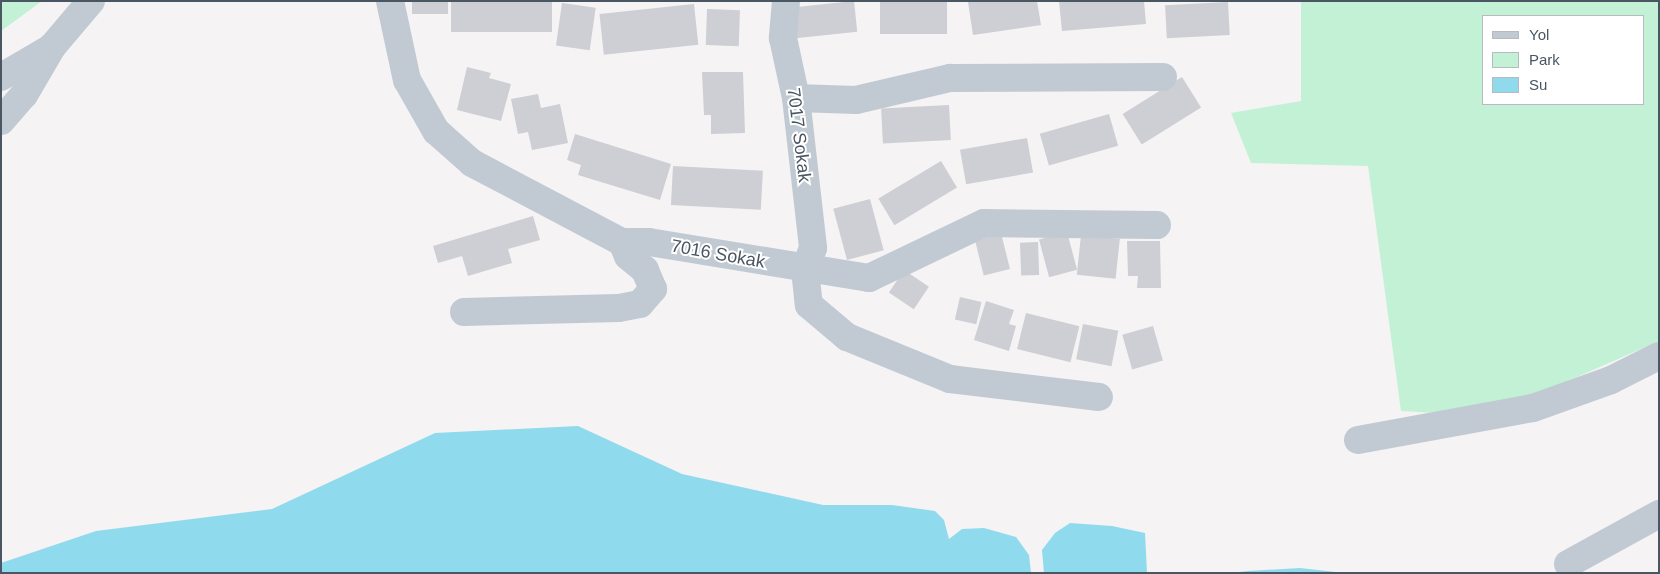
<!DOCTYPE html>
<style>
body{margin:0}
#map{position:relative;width:1660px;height:574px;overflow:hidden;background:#f5f3f3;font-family:Arial,sans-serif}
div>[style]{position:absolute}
.green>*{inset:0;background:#c3f1d5}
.water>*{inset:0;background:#90daee}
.building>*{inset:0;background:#cdcfd5;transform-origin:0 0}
.minor>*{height:28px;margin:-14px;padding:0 14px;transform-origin:14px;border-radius:14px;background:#c1cad2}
span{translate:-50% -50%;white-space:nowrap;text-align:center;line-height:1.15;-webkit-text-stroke:4px #fff;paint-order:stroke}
.street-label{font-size:18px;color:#4a5661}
.frame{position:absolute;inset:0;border:2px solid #4a5661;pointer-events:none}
.legend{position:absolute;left:1482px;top:15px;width:162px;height:90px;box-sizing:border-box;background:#fff;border:1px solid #b7bbc0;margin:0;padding:6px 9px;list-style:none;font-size:15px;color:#4a5661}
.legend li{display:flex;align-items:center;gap:10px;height:25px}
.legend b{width:25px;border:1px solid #b7bbc0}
</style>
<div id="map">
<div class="green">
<i style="clip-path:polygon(1px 1px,42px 1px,1px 31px)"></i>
<i style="clip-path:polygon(evenodd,1301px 1px,1659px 1px,1659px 341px,1488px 416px,1401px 411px,1368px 166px,1251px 163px,1231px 113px,1301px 101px,1301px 1px,1484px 16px,1644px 16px,1644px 104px,1484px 104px,1484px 16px)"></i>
</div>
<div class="water">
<i style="clip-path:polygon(578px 426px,682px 474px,823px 505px,892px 505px,935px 511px,944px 520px,949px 539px,962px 529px,984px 528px,1016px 537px,1029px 555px,1031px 573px,1px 573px,1px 563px,96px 531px,272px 509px,435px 433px)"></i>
<i style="clip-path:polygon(1070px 523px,1112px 526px,1145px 533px,1147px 573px,1044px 573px,1042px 550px,1055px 533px)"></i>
<i style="clip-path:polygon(1300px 568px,1345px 573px,1229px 573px,1248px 571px)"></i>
</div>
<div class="building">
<i style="left:412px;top:1px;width:36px;height:13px"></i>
<i style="left:451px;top:1px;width:101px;height:31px"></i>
<i style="left:854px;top:1px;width:31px;height:67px;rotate:84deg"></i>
<i style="left:880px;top:1px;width:67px;height:33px"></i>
<i style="clip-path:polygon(1037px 1px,1041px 25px,973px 35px,968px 2px)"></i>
<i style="clip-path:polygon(1059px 1px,1144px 1px,1146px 24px,1062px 31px)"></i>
<i style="left:1228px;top:2px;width:33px;height:63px;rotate:87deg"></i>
<i style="left:562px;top:3px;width:34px;height:43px;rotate:8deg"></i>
<i style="left:694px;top:4px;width:41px;height:95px;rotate:84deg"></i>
<i style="left:707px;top:9px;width:33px;height:36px;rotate:2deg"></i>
<i style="clip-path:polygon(467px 67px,491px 73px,489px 78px,511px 84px,501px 121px,457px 110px)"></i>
<i style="clip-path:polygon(702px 72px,743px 72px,745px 133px,711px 134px,711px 115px,704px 115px)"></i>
<i style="left:1182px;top:77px;width:36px;height:70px;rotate:58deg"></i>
<i style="clip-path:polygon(538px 94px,541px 108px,560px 104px,568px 143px,532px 150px,528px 132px,518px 134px,511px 99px)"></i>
<i style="left:949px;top:105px;width:35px;height:68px;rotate:87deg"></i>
<i style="left:1109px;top:114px;width:33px;height:72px;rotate:74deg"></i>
<i style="clip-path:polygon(575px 134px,671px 164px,660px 200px,578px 175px,581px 165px,567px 160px)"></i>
<i style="left:1027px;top:138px;width:35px;height:68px;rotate:80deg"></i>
<i style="left:941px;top:161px;width:31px;height:73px;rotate:59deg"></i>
<i style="left:673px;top:166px;width:90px;height:39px;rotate:3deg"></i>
<i style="left:870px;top:199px;width:53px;height:38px;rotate:75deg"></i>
<i style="clip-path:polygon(533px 216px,540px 240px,508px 249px,512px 263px,468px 276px,462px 256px,438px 263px,433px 246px)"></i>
<i style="left:1067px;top:232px;width:39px;height:29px;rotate:75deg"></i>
<i style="left:1001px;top:233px;width:37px;height:27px;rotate:76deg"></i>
<i style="left:1081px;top:235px;width:39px;height:40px;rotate:6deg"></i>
<i style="clip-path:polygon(1127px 241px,1160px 241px,1161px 288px,1137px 288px,1138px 276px,1128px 276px)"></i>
<i style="left:1038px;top:242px;width:33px;height:18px;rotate:88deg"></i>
<i style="left:904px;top:270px;width:30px;height:27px;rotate:34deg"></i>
<i style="left:960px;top:297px;width:22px;height:23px;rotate:13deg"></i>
<i style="clip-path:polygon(986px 301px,1014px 310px,1009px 324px,1016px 326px,1009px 351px,974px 340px)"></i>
<i style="left:1026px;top:313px;width:55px;height:37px;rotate:14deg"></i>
<i style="left:1083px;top:324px;width:36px;height:36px;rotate:11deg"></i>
<i style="left:1153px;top:326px;width:36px;height:32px;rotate:74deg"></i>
</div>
<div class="minor">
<i style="left:390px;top:1px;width:81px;rotate:77.9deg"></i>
<i style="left:407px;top:80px;width:59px;rotate:60.4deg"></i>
<i style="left:436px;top:131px;width:48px;rotate:41.6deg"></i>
<i style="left:472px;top:163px;width:170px;rotate:27.8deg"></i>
<i style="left:622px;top:242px;width:27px"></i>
<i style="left:649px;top:242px;width:223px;rotate:9.3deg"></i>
<i style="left:869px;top:278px;width:127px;rotate:-25.6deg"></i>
<i style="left:984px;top:223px;width:173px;rotate:0.7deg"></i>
<i style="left:786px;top:1px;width:37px;rotate:95deg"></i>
<i style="left:783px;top:38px;width:61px;rotate:77.8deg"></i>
<i style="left:796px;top:98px;width:151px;rotate:83.5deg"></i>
<i style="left:813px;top:248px;width:22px;rotate:111deg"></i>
<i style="left:805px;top:269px;width:36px;rotate:84deg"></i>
<i style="left:809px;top:305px;width:50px;rotate:40.1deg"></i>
<i style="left:847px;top:337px;width:111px;rotate:22.2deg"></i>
<i style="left:950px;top:379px;width:150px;rotate:6.9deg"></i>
<i style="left:1px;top:77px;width:58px;rotate:-30.1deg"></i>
<i style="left:796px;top:98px;width:60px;rotate:1.9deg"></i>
<i style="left:856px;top:100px;width:97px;rotate:-13.2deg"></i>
<i style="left:950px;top:78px;width:213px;rotate:-0.3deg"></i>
<i style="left:1px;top:121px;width:35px;rotate:-49deg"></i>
<i style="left:24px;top:95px;width:56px;rotate:-59.7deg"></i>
<i style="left:52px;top:47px;width:60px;rotate:-49.7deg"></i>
<i style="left:464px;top:312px;width:155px;rotate:-1.5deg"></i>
<i style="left:619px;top:308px;width:21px;rotate:-11deg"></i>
<i style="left:640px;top:304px;width:20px;rotate:-49deg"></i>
<i style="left:653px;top:289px;width:21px;rotate:-113deg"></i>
<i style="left:645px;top:270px;width:22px;rotate:-141deg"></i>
<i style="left:628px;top:256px;width:15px;rotate:-113deg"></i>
<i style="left:1358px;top:440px;width:178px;rotate:-10.4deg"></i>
<i style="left:1533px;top:408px;width:83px;rotate:-19.7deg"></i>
<i style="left:1611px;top:380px;width:54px;rotate:-26.6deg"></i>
<i style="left:1568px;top:564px;width:104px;rotate:-28.8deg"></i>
</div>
<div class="street-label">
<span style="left:799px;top:135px;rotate:83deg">7017 Sokak</span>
<span style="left:718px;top:254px;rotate:10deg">7016 Sokak</span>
</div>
<div class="frame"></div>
<ul class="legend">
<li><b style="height:6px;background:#c1cad2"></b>Yol</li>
<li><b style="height:14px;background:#c3f1d5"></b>Park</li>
<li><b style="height:14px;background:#90daee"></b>Su</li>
</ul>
</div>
